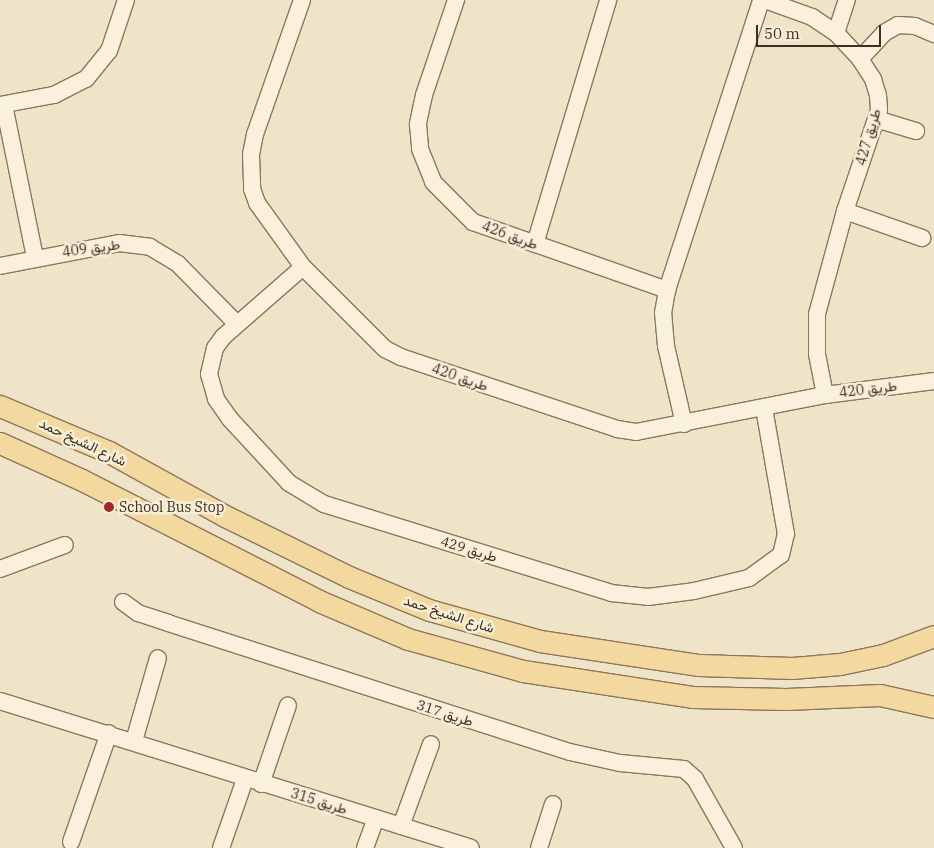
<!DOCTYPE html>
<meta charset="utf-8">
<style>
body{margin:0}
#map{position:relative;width:934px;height:848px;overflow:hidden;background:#f0e4c8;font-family:"IBM Plex Serif",Vazirmatn,serif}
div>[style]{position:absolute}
.roads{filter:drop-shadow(1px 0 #8d765c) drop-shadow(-1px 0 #8d765c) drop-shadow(0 1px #8d765c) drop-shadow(0 -1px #8d765c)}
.minor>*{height:16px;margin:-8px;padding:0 8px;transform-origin:8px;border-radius:8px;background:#faf1dc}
.major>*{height:21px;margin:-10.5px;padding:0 10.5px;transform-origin:10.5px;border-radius:10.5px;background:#f3d9a0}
.dots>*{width:14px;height:14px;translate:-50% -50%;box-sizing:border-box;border:2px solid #f7eed8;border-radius:50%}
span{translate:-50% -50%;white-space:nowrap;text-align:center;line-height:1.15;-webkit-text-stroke:5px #f7eed8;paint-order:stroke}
.street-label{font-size:14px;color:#3d2e20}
.poi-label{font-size:14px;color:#3d2e20}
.left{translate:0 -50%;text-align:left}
.scale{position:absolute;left:756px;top:25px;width:125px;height:22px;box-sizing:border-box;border:2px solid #3d2e20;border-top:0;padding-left:6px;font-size:15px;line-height:18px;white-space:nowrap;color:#3d2e20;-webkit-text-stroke:4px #f7eed8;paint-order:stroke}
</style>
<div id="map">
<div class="roads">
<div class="minor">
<i style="left:302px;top:0;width:142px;rotate:109.3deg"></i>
<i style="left:255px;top:134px;width:20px;rotate:101deg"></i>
<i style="left:251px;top:154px;width:35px;rotate:88deg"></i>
<i style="left:252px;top:189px;width:15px;rotate:70deg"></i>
<i style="left:257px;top:203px;width:79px;rotate:54.3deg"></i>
<i style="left:303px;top:267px;width:116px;rotate:45deg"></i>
<i style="left:385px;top:349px;width:18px;rotate:27deg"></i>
<i style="left:401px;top:357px;width:228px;rotate:18.4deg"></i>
<i style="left:617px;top:429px;width:19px;rotate:9deg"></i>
<i style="left:636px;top:432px;width:193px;rotate:-11.1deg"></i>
<i style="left:825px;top:395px;width:110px;rotate:-7.3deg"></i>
<i style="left:456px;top:0;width:100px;rotate:108.6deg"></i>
<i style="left:424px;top:95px;width:30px;rotate:102deg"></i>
<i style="left:418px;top:124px;width:25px;rotate:85deg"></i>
<i style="left:420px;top:149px;width:35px;rotate:68deg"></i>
<i style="left:433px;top:182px;width:57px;rotate:45deg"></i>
<i style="left:473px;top:222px;width:206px;rotate:19.3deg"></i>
<i style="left:765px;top:0;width:50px;rotate:19.9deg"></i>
<i style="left:812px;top:17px;width:29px;rotate:34deg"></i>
<i style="left:836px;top:33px;width:35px;rotate:47deg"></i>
<i style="left:860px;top:59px;width:24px;rotate:57deg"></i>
<i style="left:873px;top:79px;width:17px;rotate:73deg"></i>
<i style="left:878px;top:95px;width:15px;rotate:86deg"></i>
<i style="left:879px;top:110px;width:107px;rotate:108.6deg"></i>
<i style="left:845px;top:211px;width:107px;rotate:105.2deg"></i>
<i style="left:817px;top:314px;width:40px;rotate:90deg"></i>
<i style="left:817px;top:354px;width:42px;rotate:79deg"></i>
<i style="left:836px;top:33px;width:35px;rotate:-72deg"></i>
<i style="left:860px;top:59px;width:35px;rotate:-47deg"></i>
<i style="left:884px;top:33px;width:16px;rotate:-30deg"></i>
<i style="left:898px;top:25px;width:17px;rotate:3deg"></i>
<i style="left:915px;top:26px;width:21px;rotate:23deg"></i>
<i style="left:0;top:105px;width:55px;rotate:-10.5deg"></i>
<i style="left:54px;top:95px;width:36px;rotate:-27deg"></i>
<i style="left:86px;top:79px;width:36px;rotate:-51deg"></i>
<i style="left:109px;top:51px;width:54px;rotate:-71.6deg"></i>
<i style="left:4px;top:105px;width:155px;rotate:78.5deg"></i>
<i style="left:876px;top:119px;width:42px;rotate:16.7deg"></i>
<i style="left:845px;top:211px;width:82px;rotate:19.3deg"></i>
<i style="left:535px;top:244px;width:255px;rotate:-73.3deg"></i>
<i style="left:0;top:266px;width:121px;rotate:-10.9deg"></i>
<i style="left:119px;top:243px;width:31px;rotate:7deg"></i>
<i style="left:150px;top:247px;width:33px;rotate:31deg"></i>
<i style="left:178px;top:264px;width:84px;rotate:45.5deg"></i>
<i style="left:303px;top:267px;width:106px;rotate:138.8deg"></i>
<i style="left:223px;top:337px;width:14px;rotate:126deg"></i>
<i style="left:215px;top:348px;width:27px;rotate:103deg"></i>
<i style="left:209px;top:374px;width:26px;rotate:74deg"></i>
<i style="left:216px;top:399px;width:24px;rotate:55deg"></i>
<i style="left:230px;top:419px;width:87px;rotate:47.3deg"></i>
<i style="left:289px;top:483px;width:41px;rotate:31deg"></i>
<i style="left:324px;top:504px;width:300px;rotate:17.2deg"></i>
<i style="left:611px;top:593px;width:37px;rotate:6deg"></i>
<i style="left:648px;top:597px;width:46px;rotate:-7.4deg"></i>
<i style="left:694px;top:591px;width:57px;rotate:-13.3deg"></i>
<i style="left:749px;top:578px;width:39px;rotate:-36deg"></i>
<i style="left:781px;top:555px;width:22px;rotate:-77deg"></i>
<i style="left:786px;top:534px;width:128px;rotate:-99.9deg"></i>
<i style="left:684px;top:424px;width:80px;rotate:-103deg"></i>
<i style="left:666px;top:346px;width:33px;rotate:-95deg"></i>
<i style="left:663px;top:313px;width:23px;rotate:-80deg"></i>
<i style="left:667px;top:290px;width:305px;rotate:-72deg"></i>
<i style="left:0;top:569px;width:69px;rotate:-20.3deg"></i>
<i style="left:123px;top:602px;width:19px;rotate:36deg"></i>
<i style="left:138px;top:613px;width:32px;rotate:18deg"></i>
<i style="left:168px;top:623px;width:422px;rotate:17.8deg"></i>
<i style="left:570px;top:752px;width:51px;rotate:12.4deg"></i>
<i style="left:620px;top:763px;width:64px;rotate:5.4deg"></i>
<i style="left:684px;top:769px;width:15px;rotate:42deg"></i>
<i style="left:695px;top:779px;width:79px;rotate:60.5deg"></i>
<i style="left:0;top:701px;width:493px;rotate:17.3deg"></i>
<i style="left:134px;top:741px;width:86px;rotate:-73.9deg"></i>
<i style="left:261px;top:784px;width:83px;rotate:-71.1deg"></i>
<i style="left:401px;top:826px;width:87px;rotate:-69.9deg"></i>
<i style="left:71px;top:842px;width:115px;rotate:-70.8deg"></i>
<i style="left:221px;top:848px;width:73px;rotate:-70.8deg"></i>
<i style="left:365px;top:848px;width:32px;rotate:-70deg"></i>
<i style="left:539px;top:848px;width:46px;rotate:-72.3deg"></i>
</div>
<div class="major">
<i style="left:0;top:406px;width:118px;rotate:22.9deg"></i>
<i style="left:109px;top:452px;width:132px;rotate:28.9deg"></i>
<i style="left:225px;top:516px;width:138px;rotate:26.2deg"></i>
<i style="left:349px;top:577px;width:87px;rotate:22.4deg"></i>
<i style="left:429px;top:610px;width:115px;rotate:15.6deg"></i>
<i style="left:540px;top:641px;width:161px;rotate:8.6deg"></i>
<i style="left:699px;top:665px;width:93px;rotate:1.8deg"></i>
<i style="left:792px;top:668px;width:48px;rotate:-4.8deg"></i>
<i style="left:840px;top:664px;width:44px;rotate:-11.8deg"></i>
<i style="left:883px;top:655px;width:54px;rotate:-20.4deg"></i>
<i style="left:0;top:443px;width:90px;rotate:24.3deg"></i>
<i style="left:82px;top:480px;width:266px;rotate:27deg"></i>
<i style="left:319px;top:601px;width:97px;rotate:23.1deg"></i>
<i style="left:408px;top:639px;width:119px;rotate:15.5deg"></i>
<i style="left:523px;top:671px;width:171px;rotate:8.7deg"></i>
<i style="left:692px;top:697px;width:94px;rotate:1.2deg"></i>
<i style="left:786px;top:699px;width:94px;rotate:-2.4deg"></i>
<i style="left:880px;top:695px;width:55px;rotate:12.5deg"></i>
</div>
</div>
<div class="dots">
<i style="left:109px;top:507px;background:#9e2a2b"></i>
</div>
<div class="street-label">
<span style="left:868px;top:137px;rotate:-74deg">طريق 427</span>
<span style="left:510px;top:235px;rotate:20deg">طريق 426</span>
<span style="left:91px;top:248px;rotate:-8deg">طريق 409</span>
<span style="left:460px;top:377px;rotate:19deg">طريق 420</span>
<span style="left:868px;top:389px;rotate:-7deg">طريق 420</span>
<span style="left:83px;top:442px;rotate:25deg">شارع الشيخ حمد</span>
<span style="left:469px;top:549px;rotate:17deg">طريق 429</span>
<span style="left:449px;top:614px;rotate:18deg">شارع الشيخ حمد</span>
<span style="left:445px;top:713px;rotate:18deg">طريق 317</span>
<span style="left:319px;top:801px;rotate:17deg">طريق 315</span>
</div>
<div class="poi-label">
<span class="left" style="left:119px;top:507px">School Bus Stop</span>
</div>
<div class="scale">50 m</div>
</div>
